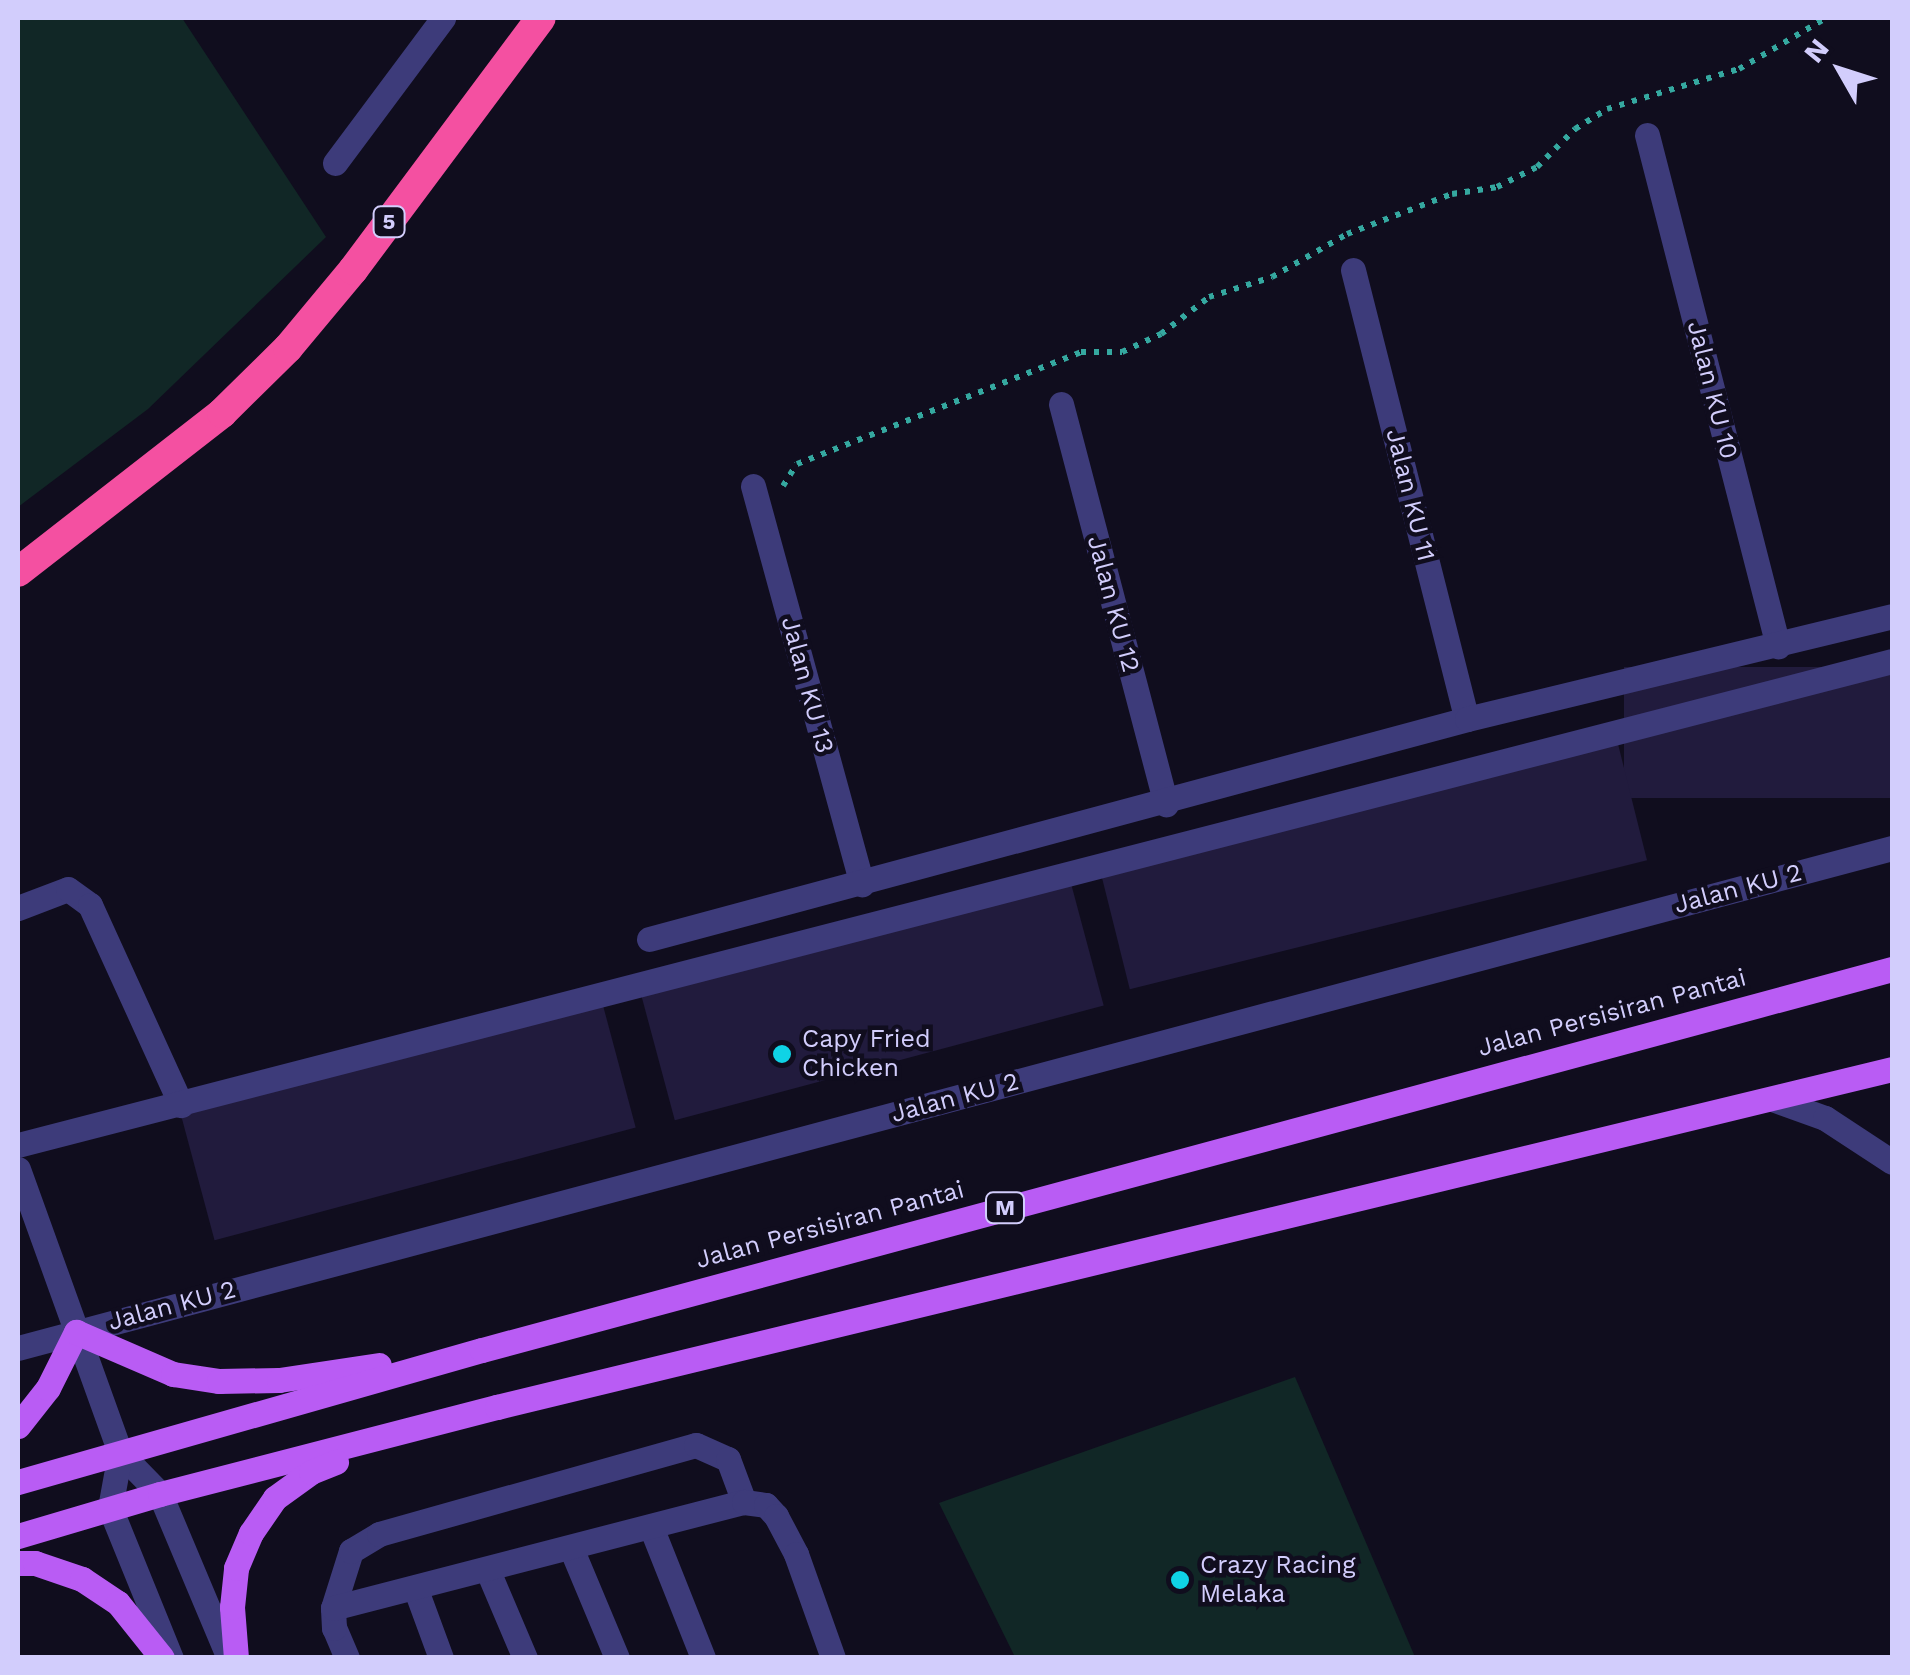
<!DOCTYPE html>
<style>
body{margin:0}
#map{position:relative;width:1910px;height:1675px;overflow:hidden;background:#100d1e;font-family:"Work Sans",sans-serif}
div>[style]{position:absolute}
.green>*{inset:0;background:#112726}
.building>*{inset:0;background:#211b3d;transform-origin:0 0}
.path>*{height:6px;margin-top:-3px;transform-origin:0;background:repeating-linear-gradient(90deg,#35a8a0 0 5px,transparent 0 13px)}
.minor>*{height:25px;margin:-12.5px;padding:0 12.5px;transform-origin:12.5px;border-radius:12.5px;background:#3d3b7a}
.major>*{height:25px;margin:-12.5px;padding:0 12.5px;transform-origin:12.5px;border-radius:12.5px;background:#b95cf4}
.highway>*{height:30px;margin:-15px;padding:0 15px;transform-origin:15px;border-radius:15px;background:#f450a1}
.dots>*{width:28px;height:28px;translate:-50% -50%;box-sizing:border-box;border:5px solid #100d1e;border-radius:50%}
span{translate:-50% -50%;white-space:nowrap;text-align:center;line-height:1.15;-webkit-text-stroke:9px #100d1e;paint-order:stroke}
.shield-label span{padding:2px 8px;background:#100d1e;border:2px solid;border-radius:8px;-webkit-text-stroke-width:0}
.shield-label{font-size:22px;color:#d2cdfc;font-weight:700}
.street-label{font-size:25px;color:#d2cdfc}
.poi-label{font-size:25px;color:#d2cdfc}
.left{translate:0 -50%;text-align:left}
.frame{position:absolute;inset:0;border:20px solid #d2cdfc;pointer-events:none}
.north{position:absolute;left:1790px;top:20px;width:100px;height:100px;-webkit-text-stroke:8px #100d1e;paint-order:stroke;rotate:309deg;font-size:28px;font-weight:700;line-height:40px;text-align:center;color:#d2cdfc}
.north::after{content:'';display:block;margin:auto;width:35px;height:45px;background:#d2cdfc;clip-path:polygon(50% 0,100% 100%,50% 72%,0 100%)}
</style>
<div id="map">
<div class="green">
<i style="clip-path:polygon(21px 18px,182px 18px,326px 237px,148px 409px,18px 507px,18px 20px)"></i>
<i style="clip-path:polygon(1295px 1377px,1415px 1657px,1015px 1657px,939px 1503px)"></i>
</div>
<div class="building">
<i style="left:1892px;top:667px;width:131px;height:268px;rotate:90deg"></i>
<i style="left:1617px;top:740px;width:124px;height:533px;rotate:76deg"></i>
<i style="left:1069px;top:876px;width:134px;height:444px;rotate:75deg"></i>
<i style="left:601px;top:998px;width:134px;height:436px;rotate:75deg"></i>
</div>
<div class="path">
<i style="left:783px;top:486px;width:26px;rotate:-58deg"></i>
<i style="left:797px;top:464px;width:305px;rotate:-21.5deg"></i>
<i style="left:1081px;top:352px;width:41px"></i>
<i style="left:1122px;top:352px;width:43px;rotate:-24.8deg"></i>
<i style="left:1161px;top:334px;width:61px;rotate:-37.6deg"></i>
<i style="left:1209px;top:297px;width:66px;rotate:-17.6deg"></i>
<i style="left:1272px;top:277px;width:86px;rotate:-29.8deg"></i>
<i style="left:1347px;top:234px;width:112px;rotate:-20.9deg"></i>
<i style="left:1452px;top:194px;width:46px;rotate:-8.8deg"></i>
<i style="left:1497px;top:187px;width:45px;rotate:-26.6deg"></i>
<i style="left:1537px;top:167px;width:54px;rotate:-45deg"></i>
<i style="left:1575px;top:129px;width:38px;rotate:-32deg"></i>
<i style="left:1607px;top:109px;width:138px;rotate:-16.9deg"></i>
<i style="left:1739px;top:69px;width:101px;rotate:-30.4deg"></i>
</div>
<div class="minor">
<i style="left:1647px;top:135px;width:528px;rotate:75.62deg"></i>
<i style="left:335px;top:163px;width:181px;rotate:-53.3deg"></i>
<i style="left:1353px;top:270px;width:463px;rotate:75.8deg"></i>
<i style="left:1061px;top:404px;width:414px;rotate:75.3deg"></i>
<i style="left:753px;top:486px;width:413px;rotate:74.7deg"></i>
<i style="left:18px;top:908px;width:53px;rotate:-20.8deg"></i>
<i style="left:68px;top:889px;width:27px;rotate:36deg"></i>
<i style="left:90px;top:905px;width:220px;rotate:65.5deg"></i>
<i style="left:649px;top:939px;width:847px;rotate:-15.05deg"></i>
<i style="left:1467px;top:719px;width:437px;rotate:-13.6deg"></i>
<i style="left:1775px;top:1100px;width:53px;rotate:19.8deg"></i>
<i style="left:1825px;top:1118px;width:80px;rotate:33.3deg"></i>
<i style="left:18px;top:1145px;width:1935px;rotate:-14.48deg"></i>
<i style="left:18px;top:1169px;width:302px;rotate:70.2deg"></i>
<i style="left:120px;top:1453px;width:57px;rotate:45.7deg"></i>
<i style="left:160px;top:1494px;width:178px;rotate:67.2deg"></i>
<i style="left:18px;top:1348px;width:1940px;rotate:-14.94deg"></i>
<i style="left:120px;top:1453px;width:56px;rotate:100.3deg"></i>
<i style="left:110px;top:1508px;width:162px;rotate:67.9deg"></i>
<i style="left:651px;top:1527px;width:141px;rotate:68.3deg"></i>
<i style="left:571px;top:1548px;width:119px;rotate:67.3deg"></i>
<i style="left:488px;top:1571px;width:95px;rotate:67deg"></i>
<i style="left:416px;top:1590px;width:72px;rotate:69.8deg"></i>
<i style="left:333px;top:1608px;width:60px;rotate:-72.5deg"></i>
<i style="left:351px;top:1551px;width:33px;rotate:-31deg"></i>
<i style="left:379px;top:1534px;width:329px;rotate:-15.7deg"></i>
<i style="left:696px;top:1445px;width:35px;rotate:24deg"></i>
<i style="left:728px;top:1459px;width:46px;rotate:69.6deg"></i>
<i style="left:347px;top:1658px;width:33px;rotate:-113deg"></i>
<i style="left:334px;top:1628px;width:20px;rotate:-93deg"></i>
<i style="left:333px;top:1608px;width:424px;rotate:-14.5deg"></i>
<i style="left:744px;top:1502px;width:22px;rotate:8deg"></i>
<i style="left:766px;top:1505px;width:15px;rotate:48deg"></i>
<i style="left:776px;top:1516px;width:43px;rotate:62.2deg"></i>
<i style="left:796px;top:1554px;width:110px;rotate:70.4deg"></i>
</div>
<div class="major">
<i style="left:18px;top:1426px;width:48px;rotate:-51.7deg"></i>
<i style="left:48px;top:1388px;width:63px;rotate:-63.4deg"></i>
<i style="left:76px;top:1332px;width:106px;rotate:23.4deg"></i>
<i style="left:173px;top:1374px;width:47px;rotate:8.7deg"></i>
<i style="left:219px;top:1381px;width:60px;rotate:-1deg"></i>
<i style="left:279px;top:1380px;width:101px;rotate:-8.5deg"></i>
<i style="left:18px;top:1482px;width:482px;rotate:-15.9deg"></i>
<i style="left:482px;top:1350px;width:1461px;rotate:-15.12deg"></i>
<i style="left:18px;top:1536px;width:148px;rotate:-16.5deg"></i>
<i style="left:160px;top:1494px;width:348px;rotate:-14.5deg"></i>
<i style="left:497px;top:1407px;width:1435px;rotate:-13.62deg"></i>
<i style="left:18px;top:1563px;width:17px"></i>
<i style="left:35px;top:1563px;width:50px;rotate:18.8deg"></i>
<i style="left:82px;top:1579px;width:43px;rotate:33.7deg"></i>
<i style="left:118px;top:1603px;width:70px;rotate:51.3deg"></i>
<i style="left:236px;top:1658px;width:51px;rotate:-94.5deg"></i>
<i style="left:232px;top:1607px;width:39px;rotate:-84deg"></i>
<i style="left:236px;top:1568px;width:38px;rotate:-67deg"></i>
<i style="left:251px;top:1533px;width:42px;rotate:-55.6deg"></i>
<i style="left:275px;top:1498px;width:44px;rotate:-35.8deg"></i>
<i style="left:311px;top:1472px;width:27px;rotate:-22deg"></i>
</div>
<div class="highway">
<i style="left:18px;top:572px;width:259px;rotate:-37.9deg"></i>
<i style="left:222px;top:413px;width:93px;rotate:-44.6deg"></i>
<i style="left:288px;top:348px;width:102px;rotate:-50.2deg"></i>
<i style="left:353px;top:270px;width:314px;rotate:-53.3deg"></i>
</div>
<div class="dots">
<i style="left:782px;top:1054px;background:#0fd3e6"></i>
<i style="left:1180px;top:1580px;background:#0fd3e6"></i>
</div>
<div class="shield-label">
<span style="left:389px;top:222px">5</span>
<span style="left:1005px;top:1208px">M</span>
</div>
<div class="street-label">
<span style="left:1712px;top:390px;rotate:76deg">Jalan KU 10</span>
<span style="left:1410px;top:495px;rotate:76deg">Jalan KU 11</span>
<span style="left:1113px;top:604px;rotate:75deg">Jalan KU 12</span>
<span style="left:807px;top:685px;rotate:75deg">Jalan KU 13</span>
<span style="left:1738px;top:889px;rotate:-15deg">Jalan KU 2</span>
<span style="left:1612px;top:1013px;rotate:-15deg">Jalan Persisiran Pantai</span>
<span style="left:955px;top:1098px;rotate:-15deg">Jalan KU 2</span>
<span style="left:830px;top:1225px;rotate:-15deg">Jalan Persisiran Pantai</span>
<span style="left:172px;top:1306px;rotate:-15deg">Jalan KU 2</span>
</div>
<div class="poi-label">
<span class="left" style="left:802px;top:1054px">Capy Fried<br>Chicken</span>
<span class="left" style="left:1200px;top:1580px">Crazy Racing<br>Melaka</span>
</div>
<div class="frame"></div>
<div class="north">N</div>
</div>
